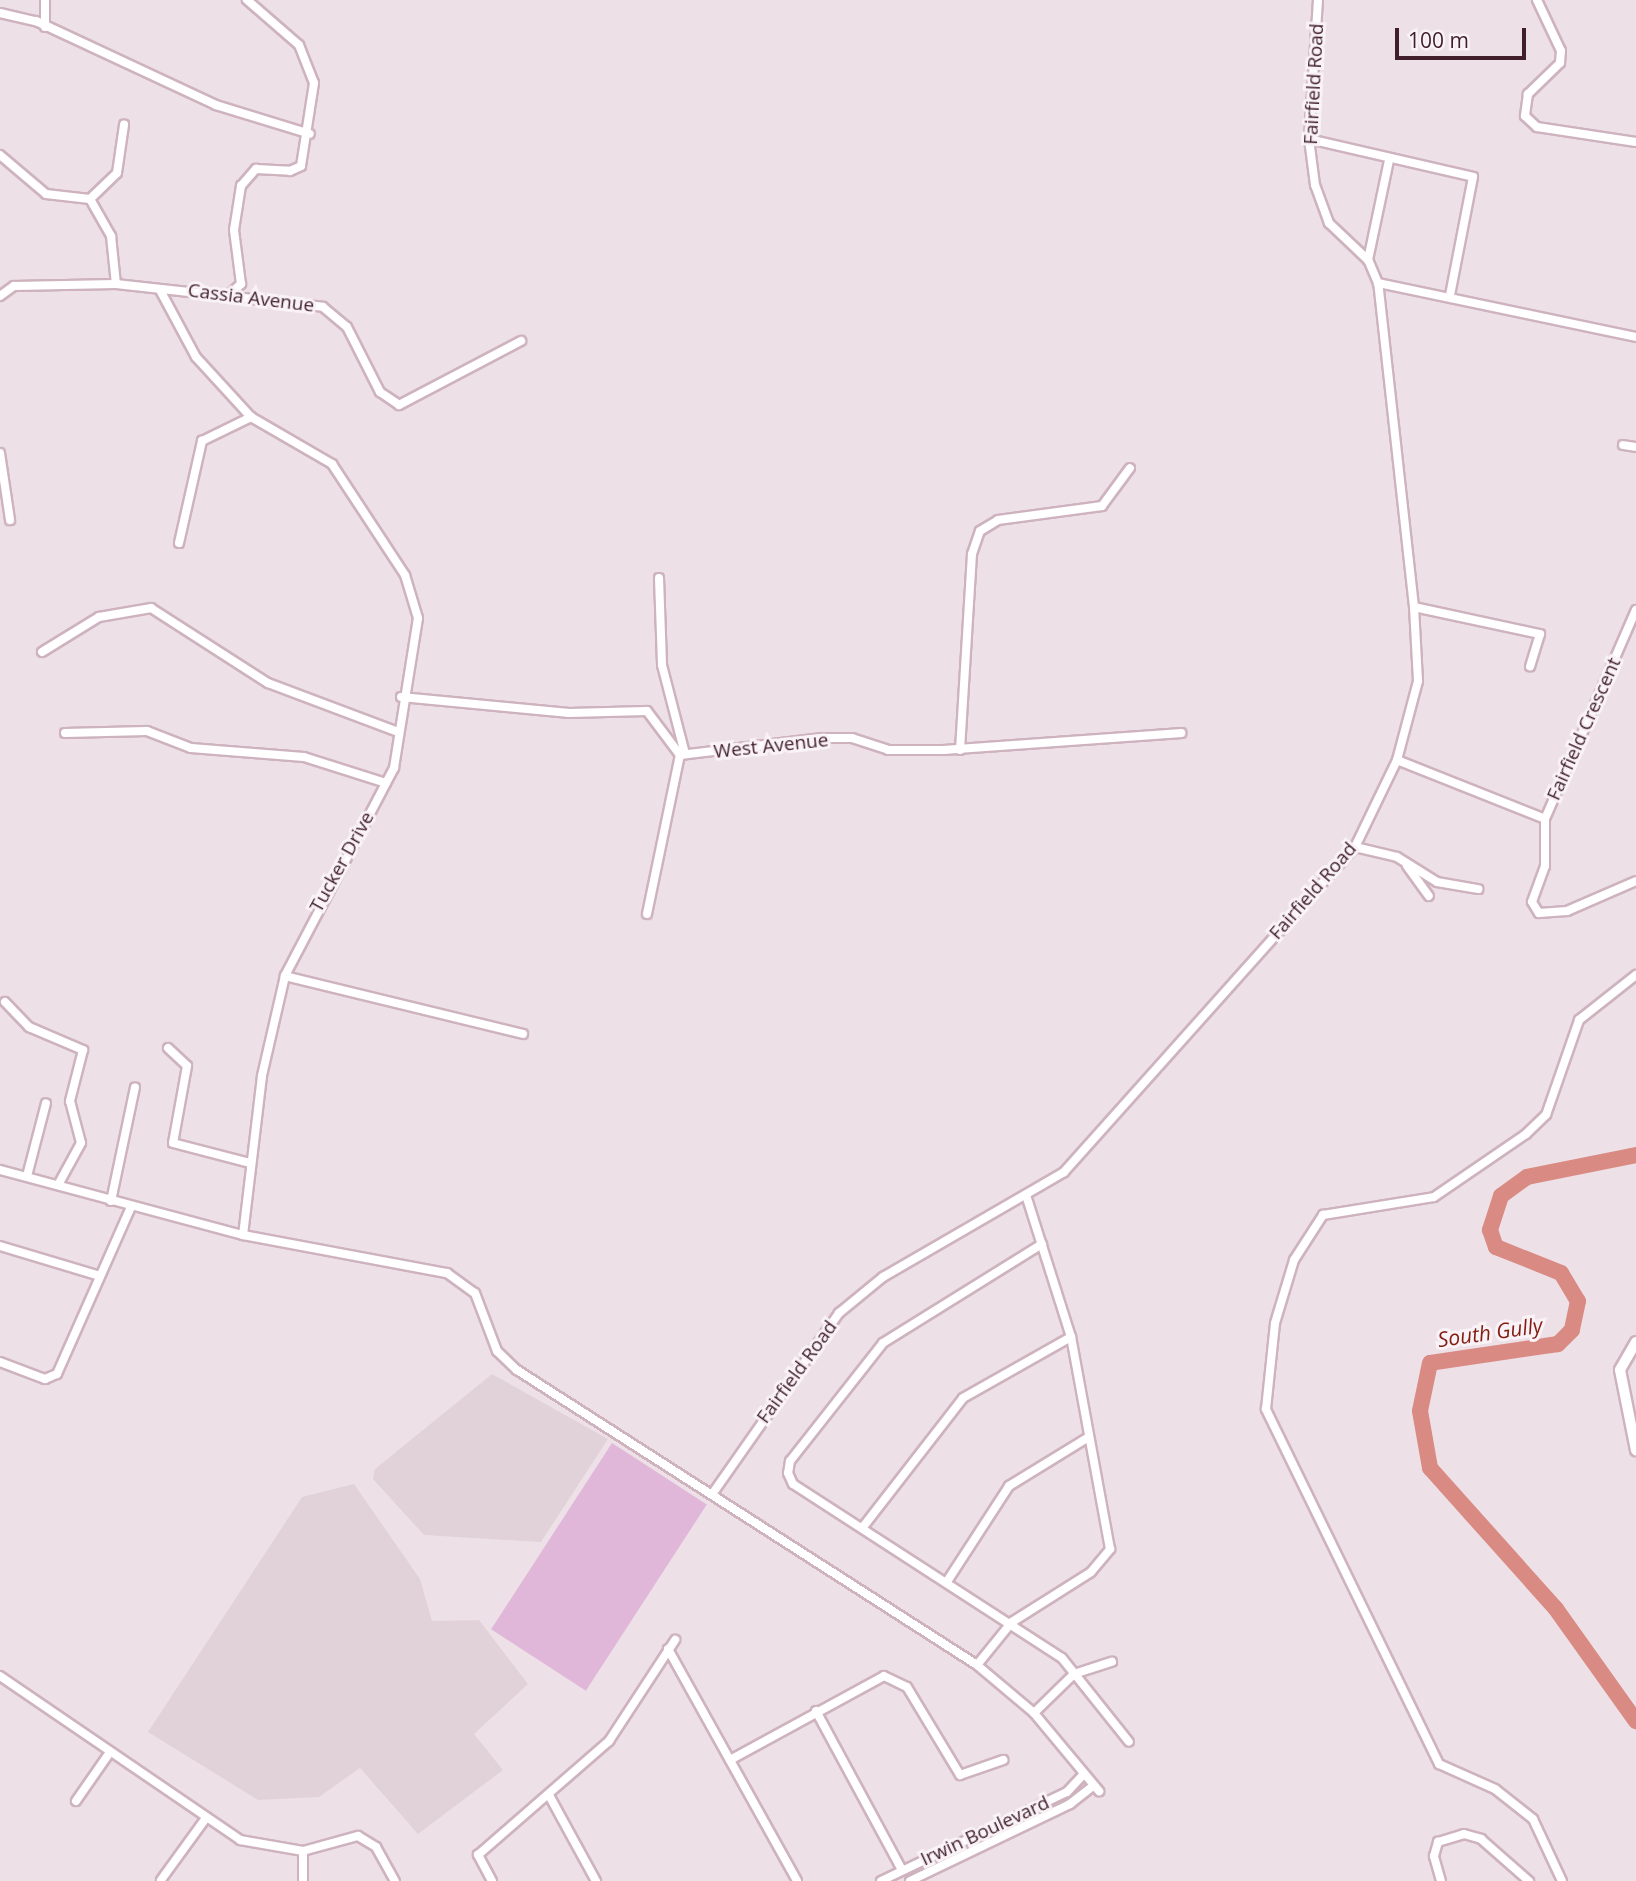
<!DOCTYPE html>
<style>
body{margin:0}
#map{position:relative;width:1636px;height:1881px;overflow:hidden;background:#ede1e7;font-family:"Open Sans",sans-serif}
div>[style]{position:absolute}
.built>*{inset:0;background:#e1d2da}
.green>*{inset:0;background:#e1b7d9;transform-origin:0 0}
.river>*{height:16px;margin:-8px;padding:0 8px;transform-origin:8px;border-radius:8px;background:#d98a83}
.roads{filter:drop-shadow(2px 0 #ceb3bf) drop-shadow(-2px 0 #ceb3bf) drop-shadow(0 2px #ceb3bf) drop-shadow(0 -2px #ceb3bf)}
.street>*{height:8px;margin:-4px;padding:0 4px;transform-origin:4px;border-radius:4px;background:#fff}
.secondary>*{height:10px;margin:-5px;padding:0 5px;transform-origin:5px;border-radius:5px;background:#fff}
span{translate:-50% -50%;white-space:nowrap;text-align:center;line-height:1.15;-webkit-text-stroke:6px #f9f2f6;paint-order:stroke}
.street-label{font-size:19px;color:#401f2a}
.water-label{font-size:21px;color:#831d12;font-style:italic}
.scale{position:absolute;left:1395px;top:28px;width:131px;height:32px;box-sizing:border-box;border:4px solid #401f2a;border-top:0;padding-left:9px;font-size:21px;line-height:24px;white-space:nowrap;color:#401f2a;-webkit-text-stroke:5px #f9f2f6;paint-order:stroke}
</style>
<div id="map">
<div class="built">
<i style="clip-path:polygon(492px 1374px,608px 1439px,541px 1542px,424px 1535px,373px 1479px,375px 1469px)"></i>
<i style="clip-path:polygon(354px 1484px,420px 1579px,432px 1621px,479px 1620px,528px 1684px,474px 1734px,503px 1770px,418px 1834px,360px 1768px,319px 1797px,258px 1800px,148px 1732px,302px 1497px)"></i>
</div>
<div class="green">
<i style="left:612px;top:1443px;width:113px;height:222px;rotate:33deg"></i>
</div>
<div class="river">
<i style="left:1636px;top:1155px;width:111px;rotate:168.6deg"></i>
<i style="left:1527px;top:1177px;width:32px;rotate:144deg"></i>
<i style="left:1501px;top:1196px;width:36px;rotate:108deg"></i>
<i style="left:1490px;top:1230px;width:18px;rotate:71deg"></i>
<i style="left:1496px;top:1247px;width:70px;rotate:21.8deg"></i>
<i style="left:1561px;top:1273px;width:33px;rotate:59deg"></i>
<i style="left:1578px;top:1301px;width:30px;rotate:102deg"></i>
<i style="left:1572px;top:1330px;width:20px;rotate:135deg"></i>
<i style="left:1558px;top:1344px;width:129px;rotate:171.6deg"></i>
<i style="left:1430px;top:1363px;width:49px;rotate:101.8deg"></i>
<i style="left:1420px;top:1411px;width:58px;rotate:80deg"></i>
<i style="left:1430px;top:1468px;width:189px;rotate:48.2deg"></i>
<i style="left:1556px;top:1609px;width:138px;rotate:54.5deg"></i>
</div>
<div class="roads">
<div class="street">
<i style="left:1537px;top:0;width:56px;rotate:64.8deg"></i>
<i style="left:1561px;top:51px;width:12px;rotate:95deg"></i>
<i style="left:1560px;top:63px;width:45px;rotate:135.9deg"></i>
<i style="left:1528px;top:94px;width:22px;rotate:98deg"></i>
<i style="left:1525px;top:116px;width:16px;rotate:43deg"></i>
<i style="left:1537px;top:127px;width:100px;rotate:8.6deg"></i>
<i style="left:0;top:13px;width:37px;rotate:13deg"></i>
<i style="left:36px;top:21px;width:199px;rotate:25deg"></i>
<i style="left:216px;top:105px;width:98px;rotate:17.1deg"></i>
<i style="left:45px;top:27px;width:27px;rotate:-90deg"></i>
<i style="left:1309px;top:139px;width:168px;rotate:13deg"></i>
<i style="left:1473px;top:177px;width:120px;rotate:101deg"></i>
<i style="left:0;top:155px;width:60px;rotate:40.3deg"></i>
<i style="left:46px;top:194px;width:44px;rotate:6.5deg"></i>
<i style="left:90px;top:199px;width:37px;rotate:-44deg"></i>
<i style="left:117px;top:173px;width:49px;rotate:-81.7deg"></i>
<i style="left:90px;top:199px;width:43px;rotate:60.4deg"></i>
<i style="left:111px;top:236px;width:48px;rotate:84.1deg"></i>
<i style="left:1368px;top:260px;width:102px;rotate:-78.1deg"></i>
<i style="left:1378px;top:283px;width:264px;rotate:11.8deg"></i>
<i style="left:160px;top:290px;width:76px;rotate:61.8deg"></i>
<i style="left:196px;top:357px;width:81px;rotate:47.5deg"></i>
<i style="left:251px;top:417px;width:94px;rotate:30.1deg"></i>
<i style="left:332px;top:464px;width:133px;rotate:56.7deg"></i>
<i style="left:405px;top:575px;width:45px;rotate:73.2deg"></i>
<i style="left:418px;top:618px;width:152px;rotate:99.1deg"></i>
<i style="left:394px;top:768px;width:235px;rotate:117.7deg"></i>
<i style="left:285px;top:976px;width:103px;rotate:103deg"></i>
<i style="left:262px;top:1076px;width:160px;rotate:96.8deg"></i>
<i style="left:0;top:296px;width:17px;rotate:-36deg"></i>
<i style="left:14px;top:286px;width:102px;rotate:-1.1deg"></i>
<i style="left:116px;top:284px;width:208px;rotate:6.3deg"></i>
<i style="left:323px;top:307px;width:31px;rotate:40deg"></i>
<i style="left:347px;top:327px;width:73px;rotate:63.1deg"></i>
<i style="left:380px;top:392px;width:23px;rotate:34deg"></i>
<i style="left:399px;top:405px;width:138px;rotate:-27.7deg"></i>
<i style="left:228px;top:296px;width:18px;rotate:-43deg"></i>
<i style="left:241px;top:284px;width:54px;rotate:-97.4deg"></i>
<i style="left:234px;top:230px;width:45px;rotate:-81deg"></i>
<i style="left:241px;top:186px;width:23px;rotate:-49deg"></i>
<i style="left:256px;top:169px;width:34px;rotate:3deg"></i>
<i style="left:290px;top:171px;width:12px;rotate:-24deg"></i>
<i style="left:301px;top:166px;width:84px;rotate:-81.1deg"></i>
<i style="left:314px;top:83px;width:41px;rotate:-111.5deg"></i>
<i style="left:299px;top:45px;width:69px;rotate:-139.1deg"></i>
<i style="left:1623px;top:445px;width:13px;rotate:9deg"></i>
<i style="left:0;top:453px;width:68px;rotate:81.5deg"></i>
<i style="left:179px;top:543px;width:105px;rotate:-77.3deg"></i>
<i style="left:202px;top:441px;width:55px;rotate:-26.1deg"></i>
<i style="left:659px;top:578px;width:87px;rotate:88deg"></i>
<i style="left:662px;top:665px;width:92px;rotate:75.5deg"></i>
<i style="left:1414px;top:607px;width:129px;rotate:12.1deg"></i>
<i style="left:1540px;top:634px;width:34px;rotate:107deg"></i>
<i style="left:42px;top:652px;width:67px;rotate:-31.6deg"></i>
<i style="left:99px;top:617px;width:53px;rotate:-9.8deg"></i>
<i style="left:151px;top:608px;width:139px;rotate:32.7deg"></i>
<i style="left:268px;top:683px;width:137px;rotate:20.6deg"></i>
<i style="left:401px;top:697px;width:169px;rotate:5.4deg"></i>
<i style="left:569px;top:713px;width:78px;rotate:-1.5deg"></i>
<i style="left:647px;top:711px;width:55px;rotate:53.1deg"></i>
<i style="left:680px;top:755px;width:143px;rotate:-6.8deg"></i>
<i style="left:822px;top:738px;width:30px"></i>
<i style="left:852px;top:738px;width:38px;rotate:18deg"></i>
<i style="left:888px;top:750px;width:56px"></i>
<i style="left:944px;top:750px;width:238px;rotate:-4.1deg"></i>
<i style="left:65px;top:733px;width:82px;rotate:-1.4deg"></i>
<i style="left:147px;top:731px;width:47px;rotate:21.1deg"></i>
<i style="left:191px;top:748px;width:113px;rotate:4.6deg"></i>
<i style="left:304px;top:757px;width:86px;rotate:17.6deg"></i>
<i style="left:960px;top:750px;width:196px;rotate:-86.5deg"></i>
<i style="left:972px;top:554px;width:24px;rotate:-71deg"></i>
<i style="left:980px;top:531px;width:21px;rotate:-31deg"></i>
<i style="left:998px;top:520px;width:105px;rotate:-7.7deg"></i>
<i style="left:1102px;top:506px;width:47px;rotate:-53.6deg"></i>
<i style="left:1397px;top:760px;width:159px;rotate:21.7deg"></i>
<i style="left:1545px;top:819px;width:228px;rotate:-66.5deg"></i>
<i style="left:1545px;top:819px;width:47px;rotate:90deg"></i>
<i style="left:1545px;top:866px;width:38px;rotate:110deg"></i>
<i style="left:1532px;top:902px;width:13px;rotate:58deg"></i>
<i style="left:1539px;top:913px;width:28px;rotate:-4deg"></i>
<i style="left:1567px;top:911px;width:75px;rotate:-23.5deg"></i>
<i style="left:1355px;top:847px;width:43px;rotate:13.4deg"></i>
<i style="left:1397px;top:857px;width:47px;rotate:32deg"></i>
<i style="left:1437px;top:882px;width:42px;rotate:9.7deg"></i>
<i style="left:1407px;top:866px;width:37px;rotate:54deg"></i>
<i style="left:647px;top:914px;width:162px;rotate:-78.3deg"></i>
<i style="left:285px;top:976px;width:245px;rotate:13.7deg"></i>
<i style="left:5px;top:1002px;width:35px;rotate:46deg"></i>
<i style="left:29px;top:1027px;width:59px;rotate:23.1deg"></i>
<i style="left:83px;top:1050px;width:53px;rotate:104.3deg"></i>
<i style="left:70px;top:1101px;width:43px;rotate:75.3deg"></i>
<i style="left:81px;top:1143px;width:48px;rotate:118.7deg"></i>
<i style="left:168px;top:1048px;width:26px;rotate:43deg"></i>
<i style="left:187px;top:1066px;width:78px;rotate:100.3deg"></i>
<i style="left:173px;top:1143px;width:80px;rotate:14.6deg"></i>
<i style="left:0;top:1170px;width:252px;rotate:15deg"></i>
<i style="left:243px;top:1235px;width:208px;rotate:10.6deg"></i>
<i style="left:447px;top:1273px;width:34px;rotate:36deg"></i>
<i style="left:475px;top:1293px;width:62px;rotate:69.2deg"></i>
<i style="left:497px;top:1351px;width:28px;rotate:44deg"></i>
<i style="left:517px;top:1370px;width:546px;rotate:32.67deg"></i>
<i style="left:977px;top:1665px;width:75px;rotate:40.1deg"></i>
<i style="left:1034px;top:1713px;width:102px;rotate:50.2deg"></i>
<i style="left:27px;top:1176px;width:75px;rotate:-75.4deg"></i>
<i style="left:111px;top:1201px;width:116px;rotate:-78.1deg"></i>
<i style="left:1042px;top:1244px;width:187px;rotate:148.1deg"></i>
<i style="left:883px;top:1343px;width:150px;rotate:128.2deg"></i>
<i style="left:790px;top:1461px;width:12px;rotate:99deg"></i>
<i style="left:788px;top:1473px;width:12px;rotate:66deg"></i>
<i style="left:793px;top:1484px;width:320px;rotate:32.9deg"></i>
<i style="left:1062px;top:1658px;width:107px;rotate:51.4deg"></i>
<i style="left:0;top:1246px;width:104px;rotate:16.7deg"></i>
<i style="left:0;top:1362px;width:48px;rotate:20.7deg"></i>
<i style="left:45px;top:1379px;width:13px;rotate:-23deg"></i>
<i style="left:57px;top:1374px;width:183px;rotate:-66.1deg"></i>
<i style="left:713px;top:1493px;width:220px;rotate:-55deg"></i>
<i style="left:839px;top:1313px;width:57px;rotate:-39.3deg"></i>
<i style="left:883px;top:1277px;width:209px;rotate:-30.1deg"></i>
<i style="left:1064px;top:1172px;width:436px;rotate:-48.2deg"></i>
<i style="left:1355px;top:847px;width:97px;rotate:-64.2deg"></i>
<i style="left:1397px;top:760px;width:82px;rotate:-75.1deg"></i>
<i style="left:1418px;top:681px;width:74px;rotate:-93.1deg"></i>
<i style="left:1414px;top:607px;width:326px;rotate:-96.3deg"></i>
<i style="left:1378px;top:283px;width:25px;rotate:-113deg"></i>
<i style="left:1368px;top:260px;width:54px;rotate:-136.5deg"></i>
<i style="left:1329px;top:223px;width:40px;rotate:-110.2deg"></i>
<i style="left:1315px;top:185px;width:46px;rotate:-97.4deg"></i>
<i style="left:1309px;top:139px;width:139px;rotate:-86.3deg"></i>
<i style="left:863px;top:1527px;width:163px;rotate:-52.2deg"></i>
<i style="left:963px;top:1398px;width:124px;rotate:-29.5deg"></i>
<i style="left:948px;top:1580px;width:112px;rotate:-57deg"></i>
<i style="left:1009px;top:1486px;width:92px;rotate:-31.6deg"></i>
<i style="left:668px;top:1649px;width:265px;rotate:60.9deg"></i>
<i style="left:977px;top:1665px;width:55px;rotate:-50.9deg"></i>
<i style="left:1012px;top:1622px;width:93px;rotate:-32.3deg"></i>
<i style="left:1091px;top:1572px;width:30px;rotate:-50deg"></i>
<i style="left:1110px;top:1549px;width:216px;rotate:-100.4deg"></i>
<i style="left:1071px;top:1337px;width:149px;rotate:-107.6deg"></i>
<i style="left:0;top:1676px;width:291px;rotate:34.3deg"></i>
<i style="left:240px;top:1840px;width:64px;rotate:9.9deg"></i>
<i style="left:303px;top:1851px;width:57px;rotate:-15.3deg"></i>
<i style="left:358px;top:1836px;width:21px;rotate:31deg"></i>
<i style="left:376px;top:1847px;width:39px;rotate:61deg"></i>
<i style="left:816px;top:1711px;width:181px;rotate:61.6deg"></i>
<i style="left:1034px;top:1713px;width:56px;rotate:-44.3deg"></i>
<i style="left:1074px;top:1674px;width:40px;rotate:-18deg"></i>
<i style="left:730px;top:1760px;width:175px;rotate:-28.6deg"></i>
<i style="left:884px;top:1676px;width:25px;rotate:26deg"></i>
<i style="left:907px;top:1687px;width:103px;rotate:58.9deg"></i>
<i style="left:960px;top:1775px;width:46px;rotate:-19.2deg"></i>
<i style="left:550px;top:1797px;width:96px;rotate:61.3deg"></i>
<i style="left:76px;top:1801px;width:60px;rotate:-55.2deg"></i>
<i style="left:303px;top:1851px;width:30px;rotate:90deg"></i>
<i style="left:161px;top:1880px;width:77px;rotate:-54deg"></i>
<i style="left:492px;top:1881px;width:30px;rotate:-118deg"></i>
<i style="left:478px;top:1855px;width:174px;rotate:-41deg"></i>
<i style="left:609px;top:1741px;width:121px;rotate:-56.8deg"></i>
<i style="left:881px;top:1881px;width:206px;rotate:-25.6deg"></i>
<i style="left:1067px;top:1792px;width:23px;rotate:-47deg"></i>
<i style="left:910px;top:1881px;width:178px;rotate:-25.7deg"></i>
<i style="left:1070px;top:1804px;width:29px;rotate:-38deg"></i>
<i style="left:1441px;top:1881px;width:26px;rotate:-106deg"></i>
<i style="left:1434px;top:1856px;width:15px;rotate:-74deg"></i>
<i style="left:1438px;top:1842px;width:27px;rotate:-17deg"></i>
<i style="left:1464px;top:1834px;width:18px;rotate:16deg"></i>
<i style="left:1481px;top:1839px;width:64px;rotate:41.2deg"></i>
<i style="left:1562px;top:1881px;width:68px;rotate:-115.1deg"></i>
<i style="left:1533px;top:1819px;width:48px;rotate:-141.7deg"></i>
<i style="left:1495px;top:1789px;width:61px;rotate:-155.9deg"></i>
<i style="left:1439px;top:1764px;width:395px;rotate:-116deg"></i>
<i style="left:1266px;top:1409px;width:86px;rotate:-84deg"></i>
<i style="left:1275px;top:1323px;width:66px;rotate:-73.2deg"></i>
<i style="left:1294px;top:1260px;width:54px;rotate:-57.2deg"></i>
<i style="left:1323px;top:1215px;width:112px;rotate:-9.2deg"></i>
<i style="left:1434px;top:1197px;width:112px;rotate:-34.4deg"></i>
<i style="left:1526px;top:1134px;width:28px;rotate:-44deg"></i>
<i style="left:1546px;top:1115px;width:101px;rotate:-70.8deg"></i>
<i style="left:1579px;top:1020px;width:73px;rotate:-38.3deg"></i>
</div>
<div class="secondary">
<i style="left:1636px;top:1342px;width:32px;rotate:120deg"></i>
<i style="left:1620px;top:1370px;width:82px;rotate:78.7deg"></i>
</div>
</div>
<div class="street-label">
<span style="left:1314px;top:84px;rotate:-87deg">Fairfield Road</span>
<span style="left:251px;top:298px;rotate:7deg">Cassia Avenue</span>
<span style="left:1584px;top:729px;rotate:-66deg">Fairfield Crescent</span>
<span style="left:771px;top:746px;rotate:-6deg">West Avenue</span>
<span style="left:342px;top:862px;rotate:-61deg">Tucker Drive</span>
<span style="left:1313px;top:891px;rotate:-49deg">Fairfield Road</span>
<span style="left:797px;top:1372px;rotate:-54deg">Fairfield Road</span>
<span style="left:985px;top:1831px;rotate:-25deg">Irwin Boulevard</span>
</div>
<div class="water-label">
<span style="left:1490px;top:1332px;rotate:-8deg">South Gully</span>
</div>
<div class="scale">100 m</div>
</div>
